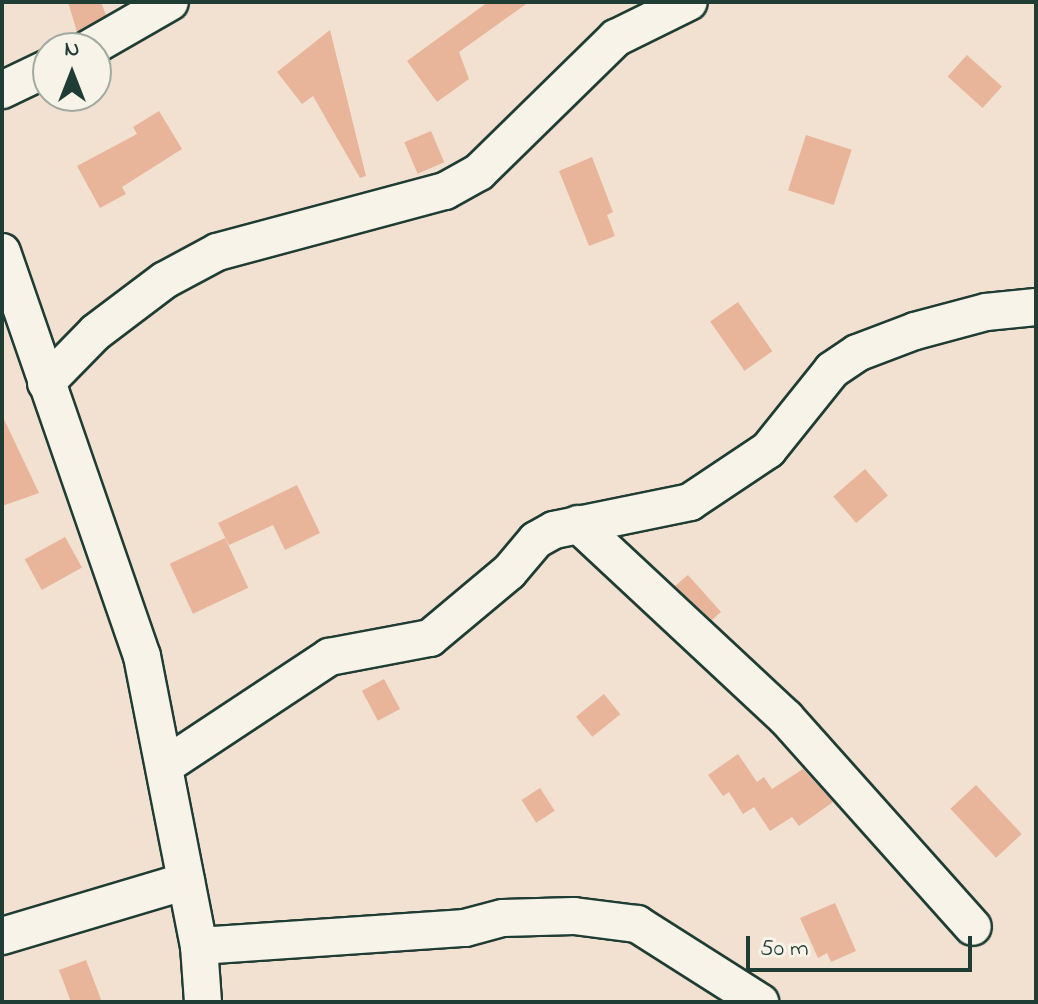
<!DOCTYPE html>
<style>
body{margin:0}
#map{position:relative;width:1038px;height:1004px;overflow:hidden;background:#f2e0d1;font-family:"Indie Flower",sans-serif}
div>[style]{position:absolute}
.building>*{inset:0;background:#e8b59a;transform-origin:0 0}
.roads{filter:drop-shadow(2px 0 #1f3d34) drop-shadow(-2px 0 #1f3d34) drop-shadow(0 2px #1f3d34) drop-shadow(0 -2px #1f3d34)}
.minor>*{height:36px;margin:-18px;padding:0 18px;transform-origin:18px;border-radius:18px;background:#f7f3e8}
span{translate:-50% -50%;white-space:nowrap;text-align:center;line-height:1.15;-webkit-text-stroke:6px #f7f3e8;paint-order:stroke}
.frame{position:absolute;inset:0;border:4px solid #1f3d34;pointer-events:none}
.north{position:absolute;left:32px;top:32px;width:80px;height:80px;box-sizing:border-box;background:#f7f3e8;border:2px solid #a1aaa0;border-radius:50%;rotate:0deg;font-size:22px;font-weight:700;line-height:32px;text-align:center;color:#1f3d34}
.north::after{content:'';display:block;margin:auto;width:28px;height:36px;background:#1f3d34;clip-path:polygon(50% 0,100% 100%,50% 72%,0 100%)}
.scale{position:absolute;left:746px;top:936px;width:226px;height:36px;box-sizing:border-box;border:4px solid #1f3d34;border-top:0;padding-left:10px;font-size:24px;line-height:28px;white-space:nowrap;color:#1f3d34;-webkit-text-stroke:6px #f7f3e8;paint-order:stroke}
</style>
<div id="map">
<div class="building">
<i style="clip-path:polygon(68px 2px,101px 2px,106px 15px,77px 32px)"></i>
<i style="clip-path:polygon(488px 2px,529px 2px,459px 52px,469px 79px,437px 102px,407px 61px)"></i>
<i style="clip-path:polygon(330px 30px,366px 176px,360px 178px,313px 96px,302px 104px,277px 72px)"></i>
<i style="left:967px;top:55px;width:47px;height:29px;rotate:42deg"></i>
<i style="clip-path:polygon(159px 111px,182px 149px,122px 187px,126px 194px,100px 208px,77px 166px,137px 134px,133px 127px)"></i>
<i style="left:431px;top:131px;width:34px;height:29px;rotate:67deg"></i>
<i style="left:806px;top:135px;width:48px;height:58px;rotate:18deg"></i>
<i style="clip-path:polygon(592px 157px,613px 212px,607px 215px,615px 236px,589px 246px,559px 171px)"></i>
<i style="left:738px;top:302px;width:60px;height:34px;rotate:55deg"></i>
<i style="clip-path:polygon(2px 415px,39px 493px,2px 506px)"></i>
<i style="left:865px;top:469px;width:35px;height:42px;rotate:49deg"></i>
<i style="clip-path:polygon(297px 485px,320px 533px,285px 550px,273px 525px,229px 545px,218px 523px)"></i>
<i style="left:65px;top:537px;width:35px;height:46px;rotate:61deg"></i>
<i style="left:225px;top:538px;width:55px;height:61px;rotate:65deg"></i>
<i style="clip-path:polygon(688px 575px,721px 612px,712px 620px,675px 586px)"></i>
<i style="left:384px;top:679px;width:34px;height:25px;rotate:62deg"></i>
<i style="left:604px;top:694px;width:26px;height:36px;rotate:51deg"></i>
<i style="clip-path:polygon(738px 754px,757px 782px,764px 777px,772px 789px,803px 769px,833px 802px,799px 826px,792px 817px,770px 831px,754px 807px,743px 814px,729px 792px,723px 796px,708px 775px)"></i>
<i style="left:976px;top:785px;width:67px;height:35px;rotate:47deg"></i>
<i style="left:540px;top:788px;width:27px;height:22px;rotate:57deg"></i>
<i style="clip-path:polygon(835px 903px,856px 951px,831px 962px,827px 953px,818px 958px,800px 918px)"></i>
<i style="clip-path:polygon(86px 960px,102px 1002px,71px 1002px,59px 970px)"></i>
</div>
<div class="roads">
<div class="minor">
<i style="left:90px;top:48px;width:92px;rotate:-29.9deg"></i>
<i style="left:2px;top:90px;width:51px;rotate:-25.6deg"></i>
<i style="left:2px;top:252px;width:428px;rotate:70.9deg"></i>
<i style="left:142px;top:656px;width:296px;rotate:78.9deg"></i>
<i style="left:199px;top:946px;width:56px;rotate:85.9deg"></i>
<i style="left:46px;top:383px;width:71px;rotate:-45.6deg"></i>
<i style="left:96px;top:332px;width:86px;rotate:-37deg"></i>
<i style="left:165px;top:280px;width:59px;rotate:-28.3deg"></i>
<i style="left:217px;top:252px;width:236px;rotate:-15deg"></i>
<i style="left:445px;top:191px;width:39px;rotate:-29deg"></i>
<i style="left:479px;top:172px;width:192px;rotate:-44.4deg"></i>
<i style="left:616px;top:38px;width:81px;rotate:-26.3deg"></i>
<i style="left:578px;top:524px;width:284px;rotate:43deg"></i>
<i style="left:786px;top:718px;width:280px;rotate:48.2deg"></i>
<i style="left:166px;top:765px;width:196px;rotate:-33.5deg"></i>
<i style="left:329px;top:657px;width:103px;rotate:-10.7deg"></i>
<i style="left:430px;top:638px;width:103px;rotate:-39.9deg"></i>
<i style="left:509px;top:572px;width:42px;rotate:-49.8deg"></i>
<i style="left:536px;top:540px;width:21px;rotate:-29deg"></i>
<i style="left:554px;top:530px;width:139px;rotate:-11.6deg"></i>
<i style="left:690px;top:502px;width:94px;rotate:-33.7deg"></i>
<i style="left:768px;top:450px;width:102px;rotate:-51.3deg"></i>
<i style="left:832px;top:370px;width:30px;rotate:-34deg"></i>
<i style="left:857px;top:353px;width:62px;rotate:-20.8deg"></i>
<i style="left:915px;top:331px;width:73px;rotate:-15deg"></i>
<i style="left:986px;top:312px;width:50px;rotate:-5.7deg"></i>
<i style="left:2px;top:936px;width:192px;rotate:-16.6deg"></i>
<i style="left:199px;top:946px;width:267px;rotate:-3.9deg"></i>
<i style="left:465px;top:928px;width:39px;rotate:-15deg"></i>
<i style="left:503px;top:918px;width:71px;rotate:-1.6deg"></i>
<i style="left:574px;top:916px;width:64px;rotate:7.2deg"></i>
<i style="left:637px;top:924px;width:146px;rotate:32.4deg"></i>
</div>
</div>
<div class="frame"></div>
<div class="north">N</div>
<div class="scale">50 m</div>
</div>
